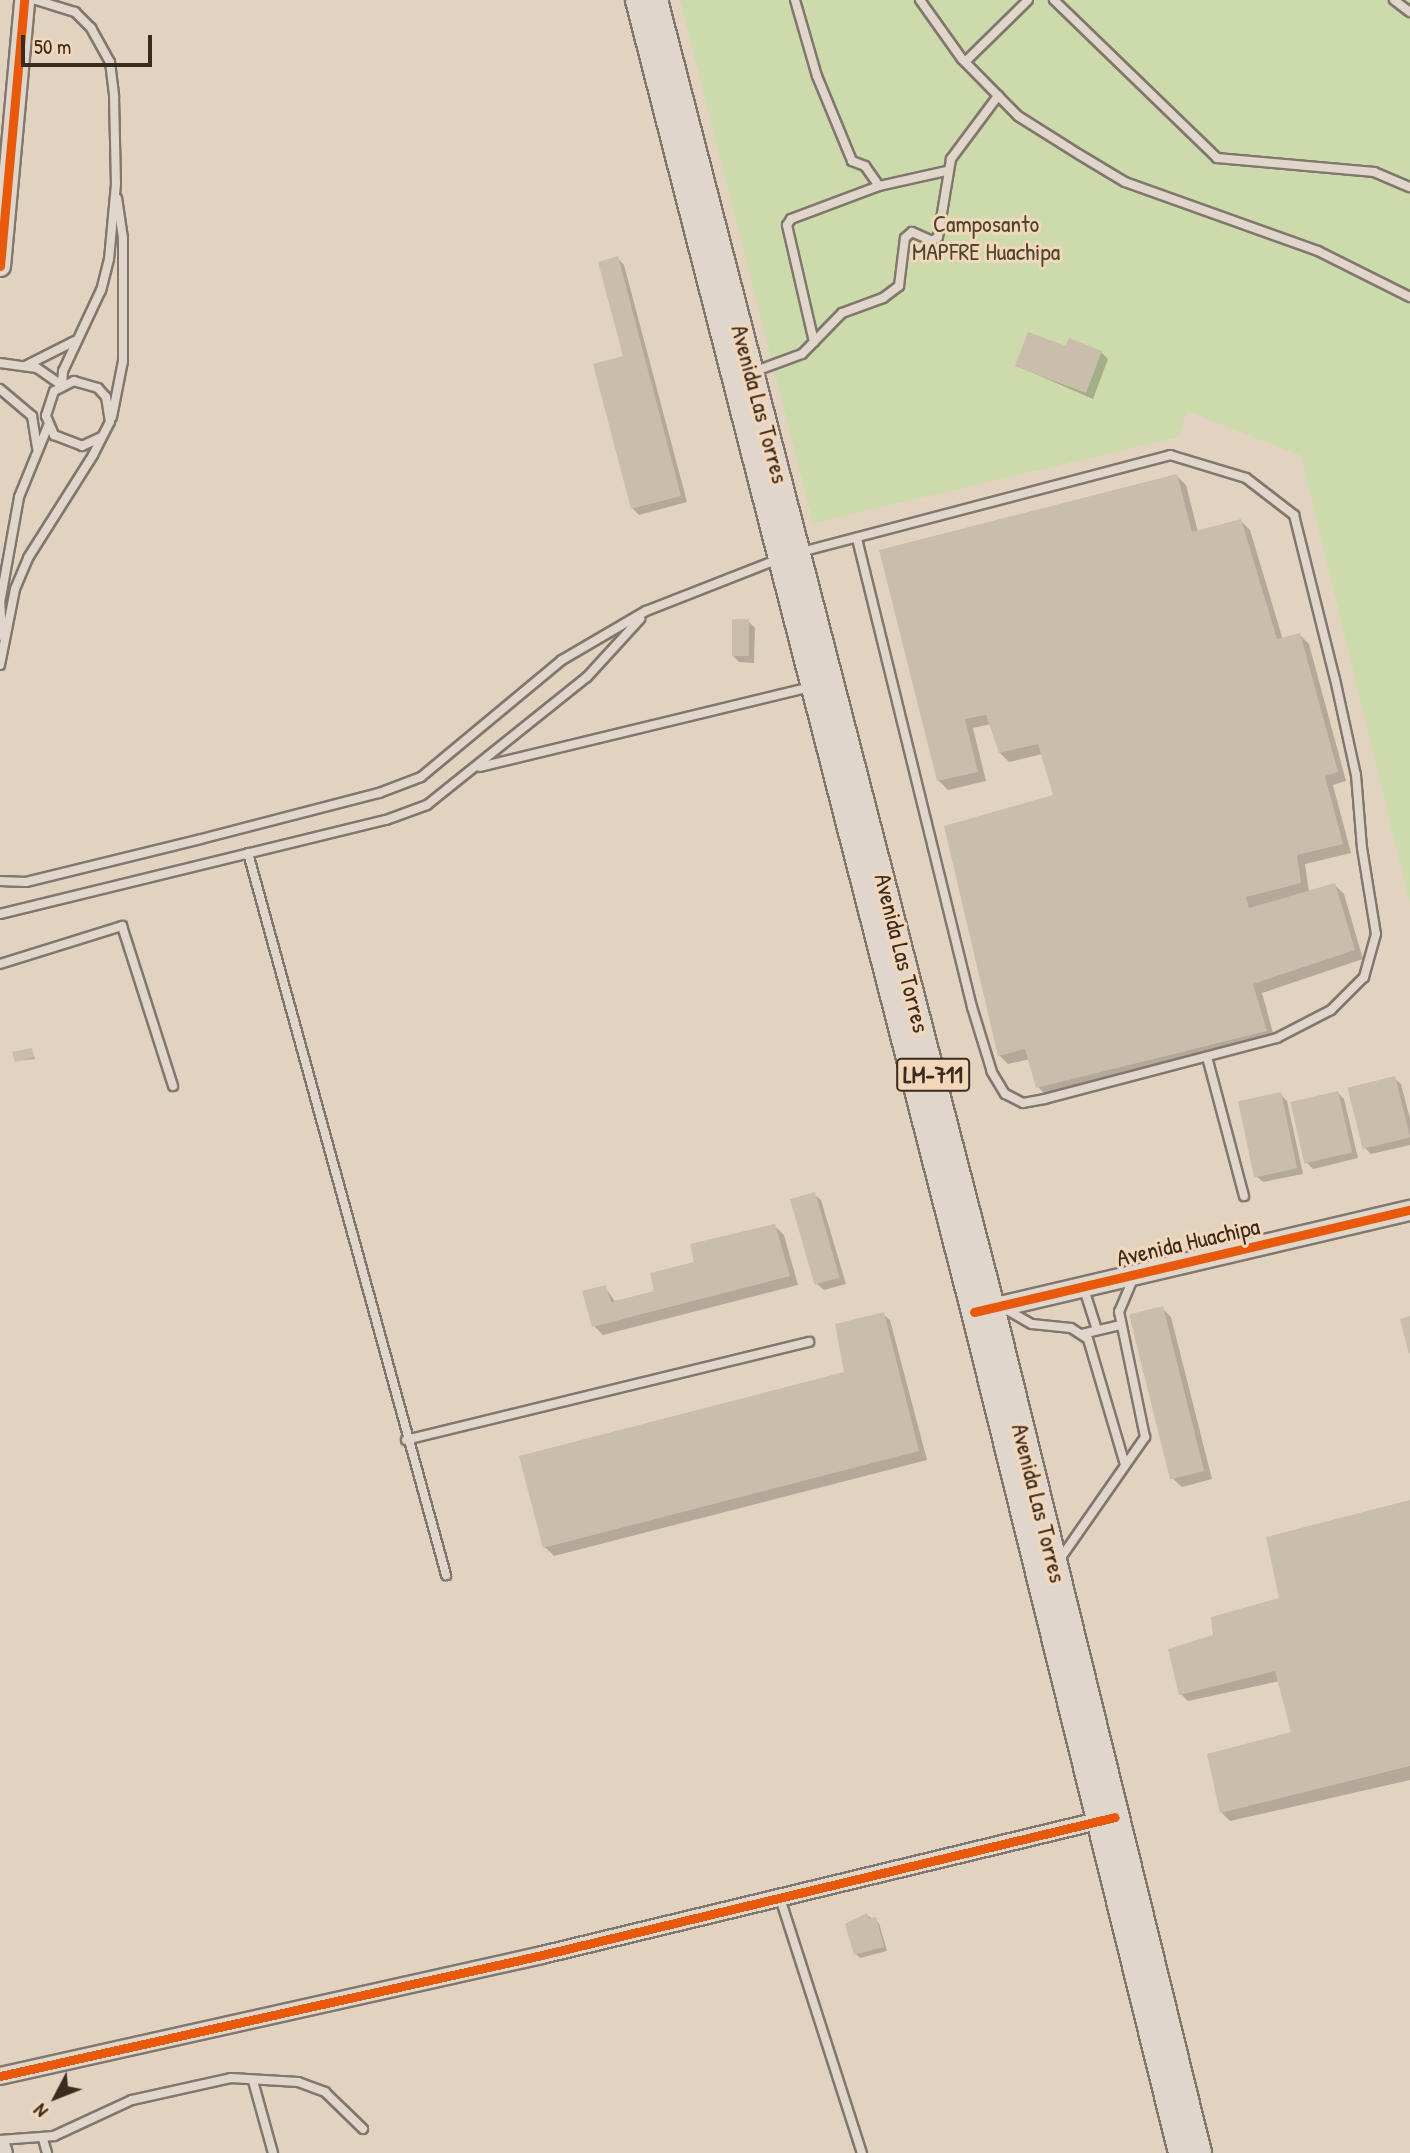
<!DOCTYPE html>
<style>
body{margin:0}
#map{position:relative;width:1410px;height:2153px;overflow:hidden;background:#e2d3c0;font-family:"Patrick Hand",sans-serif}
div>[style]{position:absolute}
.green>*{inset:0;background:#cddaab}
.shadow>*{inset:0;background:#0003}
.building>*{inset:0;background:#c9bdac;transform-origin:0 0}
.roads{filter:drop-shadow(2px 0 #81776c) drop-shadow(-2px 0 #81776c) drop-shadow(0 2px #81776c) drop-shadow(0 -2px #81776c)}
.service>*{height:8px;margin:-4px;padding:0 4px;transform-origin:4px;border-radius:4px;background:#e0d6cb}
.minor>*{height:16px;margin:-8px;padding:0 8px;transform-origin:8px;border-radius:8px;background:#e0d6cb}
.tertiary>*{height:19px;margin:-9.5px;padding:0 9.5px;transform-origin:9.5px;border-radius:9.5px;background:#e0d6cb}
.primary>*{height:24px;margin:-12px;padding:0 12px;transform-origin:12px;border-radius:12px;background:#e0d6cb}
.cycleway>*{height:9px;margin:-4.5px;padding:0 4.5px;transform-origin:4.5px;border-radius:4.5px;background:#e8590c}
span{translate:-50% -50%;white-space:nowrap;text-align:center;line-height:1.15;-webkit-text-stroke:6px #f3d7ba;paint-order:stroke}
.shield-label span{padding:2px 5px;background:#f3d7ba;border:2px solid;border-radius:5px;-webkit-text-stroke-width:0}
.shield-label{font-size:23px;color:#3b2a1e;font-weight:700}
.park-label{font-size:24px;color:#4e4531}
.street-label{font-size:24px;color:#3b2a1e}
.north{position:absolute;left:21px;top:2062px;width:70px;height:70px;-webkit-text-stroke:5px #f3d7ba;paint-order:stroke;rotate:228deg;font-size:19px;font-weight:700;line-height:28px;text-align:center;color:#3b2a1e}
.north::after{content:'';display:block;margin:auto;width:24px;height:32px;background:#3b2a1e;clip-path:polygon(50% 0,100% 100%,50% 72%,0 100%)}
.scale{position:absolute;left:21px;top:35px;width:131px;height:32px;box-sizing:border-box;border:4px solid #3b2a1e;border-top:0;padding-left:9px;font-size:21px;line-height:24px;white-space:nowrap;color:#3b2a1e;-webkit-text-stroke:5px #f3d7ba;paint-order:stroke}
</style>
<div id="map">
<div class="green">
<i style="clip-path:polygon(680px 0,1410px 0,1410px 904px,1301px 456px,1187px 411px,1179px 437px,813px 523px)"></i>
</div>
<div class="shadow">
<i style="clip-path:polygon(618px 258px,624px 265px,687px 502px,639px 515px,632px 508px)"></i>
<i style="clip-path:polygon(1067px 348px,1101px 352px,1108px 359px,1093px 399px,1017px 366px)"></i>
<i style="clip-path:polygon(1177px 476px,1186px 485px,1198px 532px,1241px 521px,1250px 530px,1283px 640px,1300px 635px,1309px 644px,1346px 781px,1333px 785px,1351px 853px,1305px 864px,1309px 892px,1335px 885px,1344px 894px,1363px 959px,1262px 993px,1275px 1040px,1047px 1096px,1038px 1087px,1030px 1059px,1008px 1064px,999px 1055px,1056px 797px,1043px 754px,1009px 762px,1000px 753px,991px 724px,973px 728px,986px 781px,948px 790px,939px 781px,881px 552px)"></i>
<i style="clip-path:polygon(748px 621px,755px 628px,754px 663px,739px 662px,733px 656px)"></i>
<i style="clip-path:polygon(31px 1049px,35px 1059px,16px 1061px)"></i>
<i style="clip-path:polygon(1394px 1078px,1401px 1084px,1410px 1119px,1410px 1145px,1371px 1154px,1365px 1148px)"></i>
<i style="clip-path:polygon(1337px 1092px,1344px 1099px,1358px 1158px,1313px 1169px,1306px 1162px)"></i>
<i style="clip-path:polygon(1280px 1094px,1287px 1101px,1303px 1174px,1263px 1182px,1256px 1176px)"></i>
<i style="clip-path:polygon(814px 1194px,821px 1200px,846px 1284px,824px 1290px,817px 1284px)"></i>
<i style="clip-path:polygon(775px 1226px,784px 1235px,798px 1285px,603px 1335px,594px 1326px,605px 1287px,616px 1303px,656px 1292px,696px 1263px)"></i>
<i style="clip-path:polygon(1162px 1308px,1171px 1317px,1212px 1479px,1182px 1487px,1172px 1478px)"></i>
<i style="clip-path:polygon(883px 1314px,890px 1320px,927px 1460px,554px 1556px,545px 1547px,846px 1374px)"></i>
<i style="clip-path:polygon(1410px 1503px,1410px 1780px,1230px 1821px,1221px 1812px,1293px 1733px,1280px 1681px,1188px 1701px,1181px 1694px,1217px 1636px,1282px 1599px)"></i>
<i style="clip-path:polygon(867px 1915px,879px 1923px,887px 1951px,860px 1958px,856px 1954px)"></i>
</div>
<div class="building">
<i style="clip-path:polygon(618px 256px,681px 496px,631px 509px,593px 364px,623px 356px,598px 262px)"></i>
<i style="clip-path:polygon(1028px 332px,1066px 346px,1069px 338px,1102px 351px,1086px 393px,1015px 366px)"></i>
<i style="clip-path:polygon(1177px 474px,1192px 532px,1241px 519px,1277px 639px,1300px 633px,1338px 772px,1325px 776px,1343px 844px,1297px 855px,1301px 883px,1246px 897px,1249px 908px,1335px 883px,1355px 950px,1253px 984px,1267px 1031px,1036px 1088px,1025px 1049px,998px 1056px,944px 826px,1053px 795px,1038px 744px,999px 753px,986px 715px,965px 719px,978px 772px,937px 781px,879px 550px)"></i>
<i style="left:732px;top:619px;width:17px;height:37px"></i>
<i style="clip-path:polygon(32px 1048px,34px 1057px,15px 1062px,12px 1052px)"></i>
<i style="left:1395px;top:1076px;width:63px;height:49px;rotate:76deg"></i>
<i style="left:1338px;top:1091px;width:63px;height:49px;rotate:77deg"></i>
<i style="left:1281px;top:1092px;width:78px;height:44px;rotate:78deg"></i>
<i style="left:815px;top:1192px;width:89px;height:26px;rotate:74deg"></i>
<i style="clip-path:polygon(775px 1224px,790px 1276px,592px 1327px,582px 1291px,606px 1285px,611px 1302px,654px 1291px,650px 1273px,694px 1262px,690px 1244px)"></i>
<i style="left:1163px;top:1306px;width:170px;height:35px;rotate:76deg"></i>
<i style="clip-path:polygon(884px 1312px,919px 1451px,543px 1548px,519px 1456px,844px 1372px,835px 1324px)"></i>
<i style="clip-path:polygon(1410px 1316px,1410px 1353px,1409px 1354px,1400px 1319px)"></i>
<i style="clip-path:polygon(1410px 1500px,1410px 1766px,1220px 1813px,1207px 1754px,1291px 1732px,1275px 1671px,1179px 1695px,1168px 1649px,1213px 1635px,1211px 1617px,1279px 1598px,1266px 1537px)"></i>
<i style="clip-path:polygon(867px 1913px,869px 1919px,876px 1917px,884px 1947px,854px 1955px,845px 1924px)"></i>
</div>
<div class="roads">
<div class="service">
<i style="left:36px;top:0;width:41px;rotate:17.1deg"></i>
<i style="left:75px;top:12px;width:23px;rotate:45deg"></i>
<i style="left:91px;top:28px;width:39px;rotate:61deg"></i>
<i style="left:110px;top:62px;width:35px;rotate:83deg"></i>
<i style="left:114px;top:97px;width:87px;rotate:88.7deg"></i>
<i style="left:116px;top:184px;width:75px;rotate:95.3deg"></i>
<i style="left:109px;top:259px;width:32px;rotate:104deg"></i>
<i style="left:101px;top:290px;width:89px;rotate:115.1deg"></i>
<i style="left:63px;top:371px;width:14px;rotate:94deg"></i>
<i style="left:795px;top:0;width:79px;rotate:73.9deg"></i>
<i style="left:817px;top:76px;width:92px;rotate:67.6deg"></i>
<i style="left:852px;top:161px;width:14px;rotate:21deg"></i>
<i style="left:865px;top:166px;width:24px;rotate:55deg"></i>
<i style="left:879px;top:186px;width:69px;rotate:-12.6deg"></i>
<i style="left:920px;top:0;width:72px;rotate:54.6deg"></i>
<i style="left:962px;top:59px;width:80px;rotate:45.5deg"></i>
<i style="left:1018px;top:116px;width:73px;rotate:32.2deg"></i>
<i style="left:1080px;top:155px;width:52px;rotate:31deg"></i>
<i style="left:1125px;top:182px;width:205px;rotate:19.7deg"></i>
<i style="left:1318px;top:251px;width:103px;rotate:26.6deg"></i>
<i style="left:1054px;top:0;width:227px;rotate:44.1deg"></i>
<i style="left:1217px;top:158px;width:158px;rotate:5.1deg"></i>
<i style="left:1374px;top:172px;width:39px;rotate:23deg"></i>
<i style="left:1394px;top:0;width:20px;rotate:37deg"></i>
<i style="left:965px;top:62px;width:88px;rotate:-44.5deg"></i>
<i style="left:814px;top:342px;width:120px;rotate:-103deg"></i>
<i style="left:787px;top:225px;width:7px;rotate:-56deg"></i>
<i style="left:791px;top:219px;width:94px;rotate:-20.6deg"></i>
<i style="left:0;top:363px;width:37px;rotate:8deg"></i>
<i style="left:37px;top:368px;width:29px;rotate:35deg"></i>
<i style="left:25px;top:366px;width:56px;rotate:-26.6deg"></i>
<i style="left:753px;top:372px;width:52px;rotate:-20.2deg"></i>
<i style="left:802px;top:354px;width:57px;rotate:-45.7deg"></i>
<i style="left:842px;top:313px;width:44px;rotate:-20.1deg"></i>
<i style="left:883px;top:298px;width:20px;rotate:-37deg"></i>
<i style="left:899px;top:286px;width:48px;rotate:-82.9deg"></i>
<i style="left:905px;top:238px;width:9px;rotate:-41deg"></i>
<i style="left:912px;top:232px;width:22px;rotate:24deg"></i>
<i style="left:932px;top:241px;width:7px;rotate:-34deg"></i>
<i style="left:938px;top:237px;width:79px;rotate:-80.5deg"></i>
<i style="left:951px;top:159px;width:79px;rotate:-53.3deg"></i>
<i style="left:0;top:389px;width:42px;rotate:40.2deg"></i>
<i style="left:32px;top:416px;width:32px;rotate:81deg"></i>
<i style="left:112px;top:417px;width:57px;rotate:-78.9deg"></i>
<i style="left:123px;top:361px;width:123px;rotate:-90deg"></i>
<i style="left:123px;top:238px;width:40px;rotate:-98.5deg"></i>
<i style="left:801px;top:552px;width:382px;rotate:-14.7deg"></i>
<i style="left:1170px;top:455px;width:79px;rotate:16.8deg"></i>
<i style="left:1246px;top:478px;width:61px;rotate:37.6deg"></i>
<i style="left:1294px;top:515px;width:169px;rotate:76deg"></i>
<i style="left:1335px;top:679px;width:98px;rotate:77.7deg"></i>
<i style="left:1356px;top:775px;width:73px;rotate:85.3deg"></i>
<i style="left:1362px;top:848px;width:87px;rotate:80.8deg"></i>
<i style="left:1376px;top:934px;width:45px;rotate:105.6deg"></i>
<i style="left:1364px;top:977px;width:47px;rotate:135deg"></i>
<i style="left:1331px;top:1010px;width:61px;rotate:152.6deg"></i>
<i style="left:1277px;top:1038px;width:240px;rotate:165.3deg"></i>
<i style="left:1045px;top:1099px;width:22px;rotate:170deg"></i>
<i style="left:1023px;top:1103px;width:20px;rotate:-153deg"></i>
<i style="left:1005px;top:1094px;width:26px;rotate:-121deg"></i>
<i style="left:992px;top:1072px;width:68px;rotate:-107.1deg"></i>
<i style="left:972px;top:1007px;width:483px;rotate:-103.8deg"></i>
<i style="left:2px;top:636px;width:33px;rotate:-93deg"></i>
<i style="left:0;top:603px;width:108px;rotate:-79.8deg"></i>
<i style="left:19px;top:497px;width:77px;rotate:-67.8deg"></i>
<i style="left:0;top:665px;width:77px;rotate:-78.8deg"></i>
<i style="left:15px;top:589px;width:34px;rotate:-67deg"></i>
<i style="left:28px;top:558px;width:122px;rotate:-57.7deg"></i>
<i style="left:93px;top:455px;width:37px;rotate:-63deg"></i>
<i style="left:110px;top:422px;width:25px;rotate:-99deg"></i>
<i style="left:106px;top:397px;width:12px;rotate:-132deg"></i>
<i style="left:98px;top:388px;width:25px;rotate:-164deg"></i>
<i style="left:74px;top:381px;width:22px;rotate:153deg"></i>
<i style="left:54px;top:391px;width:26px;rotate:108deg"></i>
<i style="left:46px;top:416px;width:21px;rotate:67deg"></i>
<i style="left:54px;top:435px;width:30px;rotate:21deg"></i>
<i style="left:82px;top:446px;width:21px;rotate:-25deg"></i>
<i style="left:480px;top:767px;width:341px;rotate:-13.6deg"></i>
<i style="left:248px;top:853px;width:749px;rotate:74.66deg"></i>
<i style="left:0;top:881px;width:26px;rotate:2deg"></i>
<i style="left:26px;top:882px;width:180px;rotate:-13.8deg"></i>
<i style="left:201px;top:839px;width:184px;rotate:-14.5deg"></i>
<i style="left:379px;top:793px;width:45px;rotate:-20.9deg"></i>
<i style="left:421px;top:777px;width:183px;rotate:-39.7deg"></i>
<i style="left:562px;top:660px;width:97px;rotate:-30.3deg"></i>
<i style="left:646px;top:611px;width:143px;rotate:-21.4deg"></i>
<i style="left:0;top:914px;width:397px;rotate:-13.7deg"></i>
<i style="left:386px;top:820px;width:44px;rotate:-20.1deg"></i>
<i style="left:427px;top:805px;width:205px;rotate:-38.7deg"></i>
<i style="left:587px;top:677px;width:79px;rotate:-47.6deg"></i>
<i style="left:0;top:964px;width:128px;rotate:-17.3deg"></i>
<i style="left:122px;top:926px;width:168px;rotate:72.3deg"></i>
<i style="left:1207px;top:1057px;width:144px;rotate:75.1deg"></i>
<i style="left:1083px;top:1286px;width:46px;rotate:72.3deg"></i>
<i style="left:1002px;top:1307px;width:34px;rotate:30deg"></i>
<i style="left:1032px;top:1324px;width:39px;rotate:6deg"></i>
<i style="left:1071px;top:1328px;width:20px;rotate:33deg"></i>
<i style="left:1088px;top:1339px;width:131px;rotate:73.6deg"></i>
<i style="left:1082px;top:1334px;width:39px;rotate:-13deg"></i>
<i style="left:406px;top:1440px;width:415px;rotate:-13.7deg"></i>
<i style="left:1060px;top:1559px;width:149px;rotate:-55.1deg"></i>
<i style="left:1145px;top:1437px;width:128px;rotate:-101.7deg"></i>
<i style="left:1119px;top:1312px;width:38px;rotate:-67deg"></i>
<i style="left:780px;top:1898px;width:268px;rotate:72.2deg"></i>
<i style="left:253px;top:2081px;width:75px;rotate:74.5deg"></i>
<i style="left:43px;top:2139px;width:15px;rotate:74deg"></i>
<i style="left:0;top:2140px;width:54px;rotate:-4.2deg"></i>
<i style="left:54px;top:2136px;width:86px;rotate:-24.8deg"></i>
<i style="left:132px;top:2100px;width:101px;rotate:-12.5deg"></i>
<i style="left:231px;top:2078px;width:67px;rotate:3.4deg"></i>
<i style="left:298px;top:2082px;width:29px;rotate:20deg"></i>
<i style="left:325px;top:2092px;width:53px;rotate:44.2deg"></i>
</div>
<div class="minor">
<i style="left:0;top:2076px;width:555px;rotate:-12.58deg"></i>
<i style="left:542px;top:1955px;width:580px;rotate:-13.56deg"></i>
</div>
<div class="tertiary">
<i style="left:0;top:266px;width:267px;rotate:-84.8deg"></i>
<i style="left:978px;top:1311px;width:444px;rotate:-13.2deg"></i>
<i style="left:0;top:2147px;width:6px;rotate:72deg"></i>
</div>
<div class="primary">
<i style="left:638px;top:0;width:1354px;rotate:75.64deg"></i>
<i style="left:974px;top:1312px;width:866px;rotate:76.17deg"></i>
<i style="left:655px;top:0;width:1350px;rotate:75.54deg"></i>
<i style="left:992px;top:1307px;width:871px;rotate:76.25deg"></i>
</div>
</div>
<div class="cycleway">
<i style="left:0;top:266px;width:267px;rotate:-84.8deg"></i>
<i style="left:974px;top:1312px;width:448px;rotate:-13.2deg"></i>
<i style="left:0;top:2076px;width:555px;rotate:-12.58deg"></i>
<i style="left:542px;top:1955px;width:589px;rotate:-13.54deg"></i>
</div>
<div class="shield-label">
<span style="left:933px;top:1075px">LM-711</span>
</div>
<div class="park-label">
<span style="left:986px;top:238px">Camposanto<br>MAPFRE Huachipa</span>
</div>
<div class="street-label">
<span style="left:760px;top:404px;rotate:75deg">Avenida Las Torres</span>
<span style="left:902px;top:953px;rotate:76deg">Avenida Las Torres</span>
<span style="left:1188px;top:1242px;rotate:-13deg">Avenida Huachipa</span>
<span style="left:1039px;top:1503px;rotate:76deg">Avenida Las Torres</span>
</div>
<div class="north">N</div>
<div class="scale">50 m</div>
</div>
